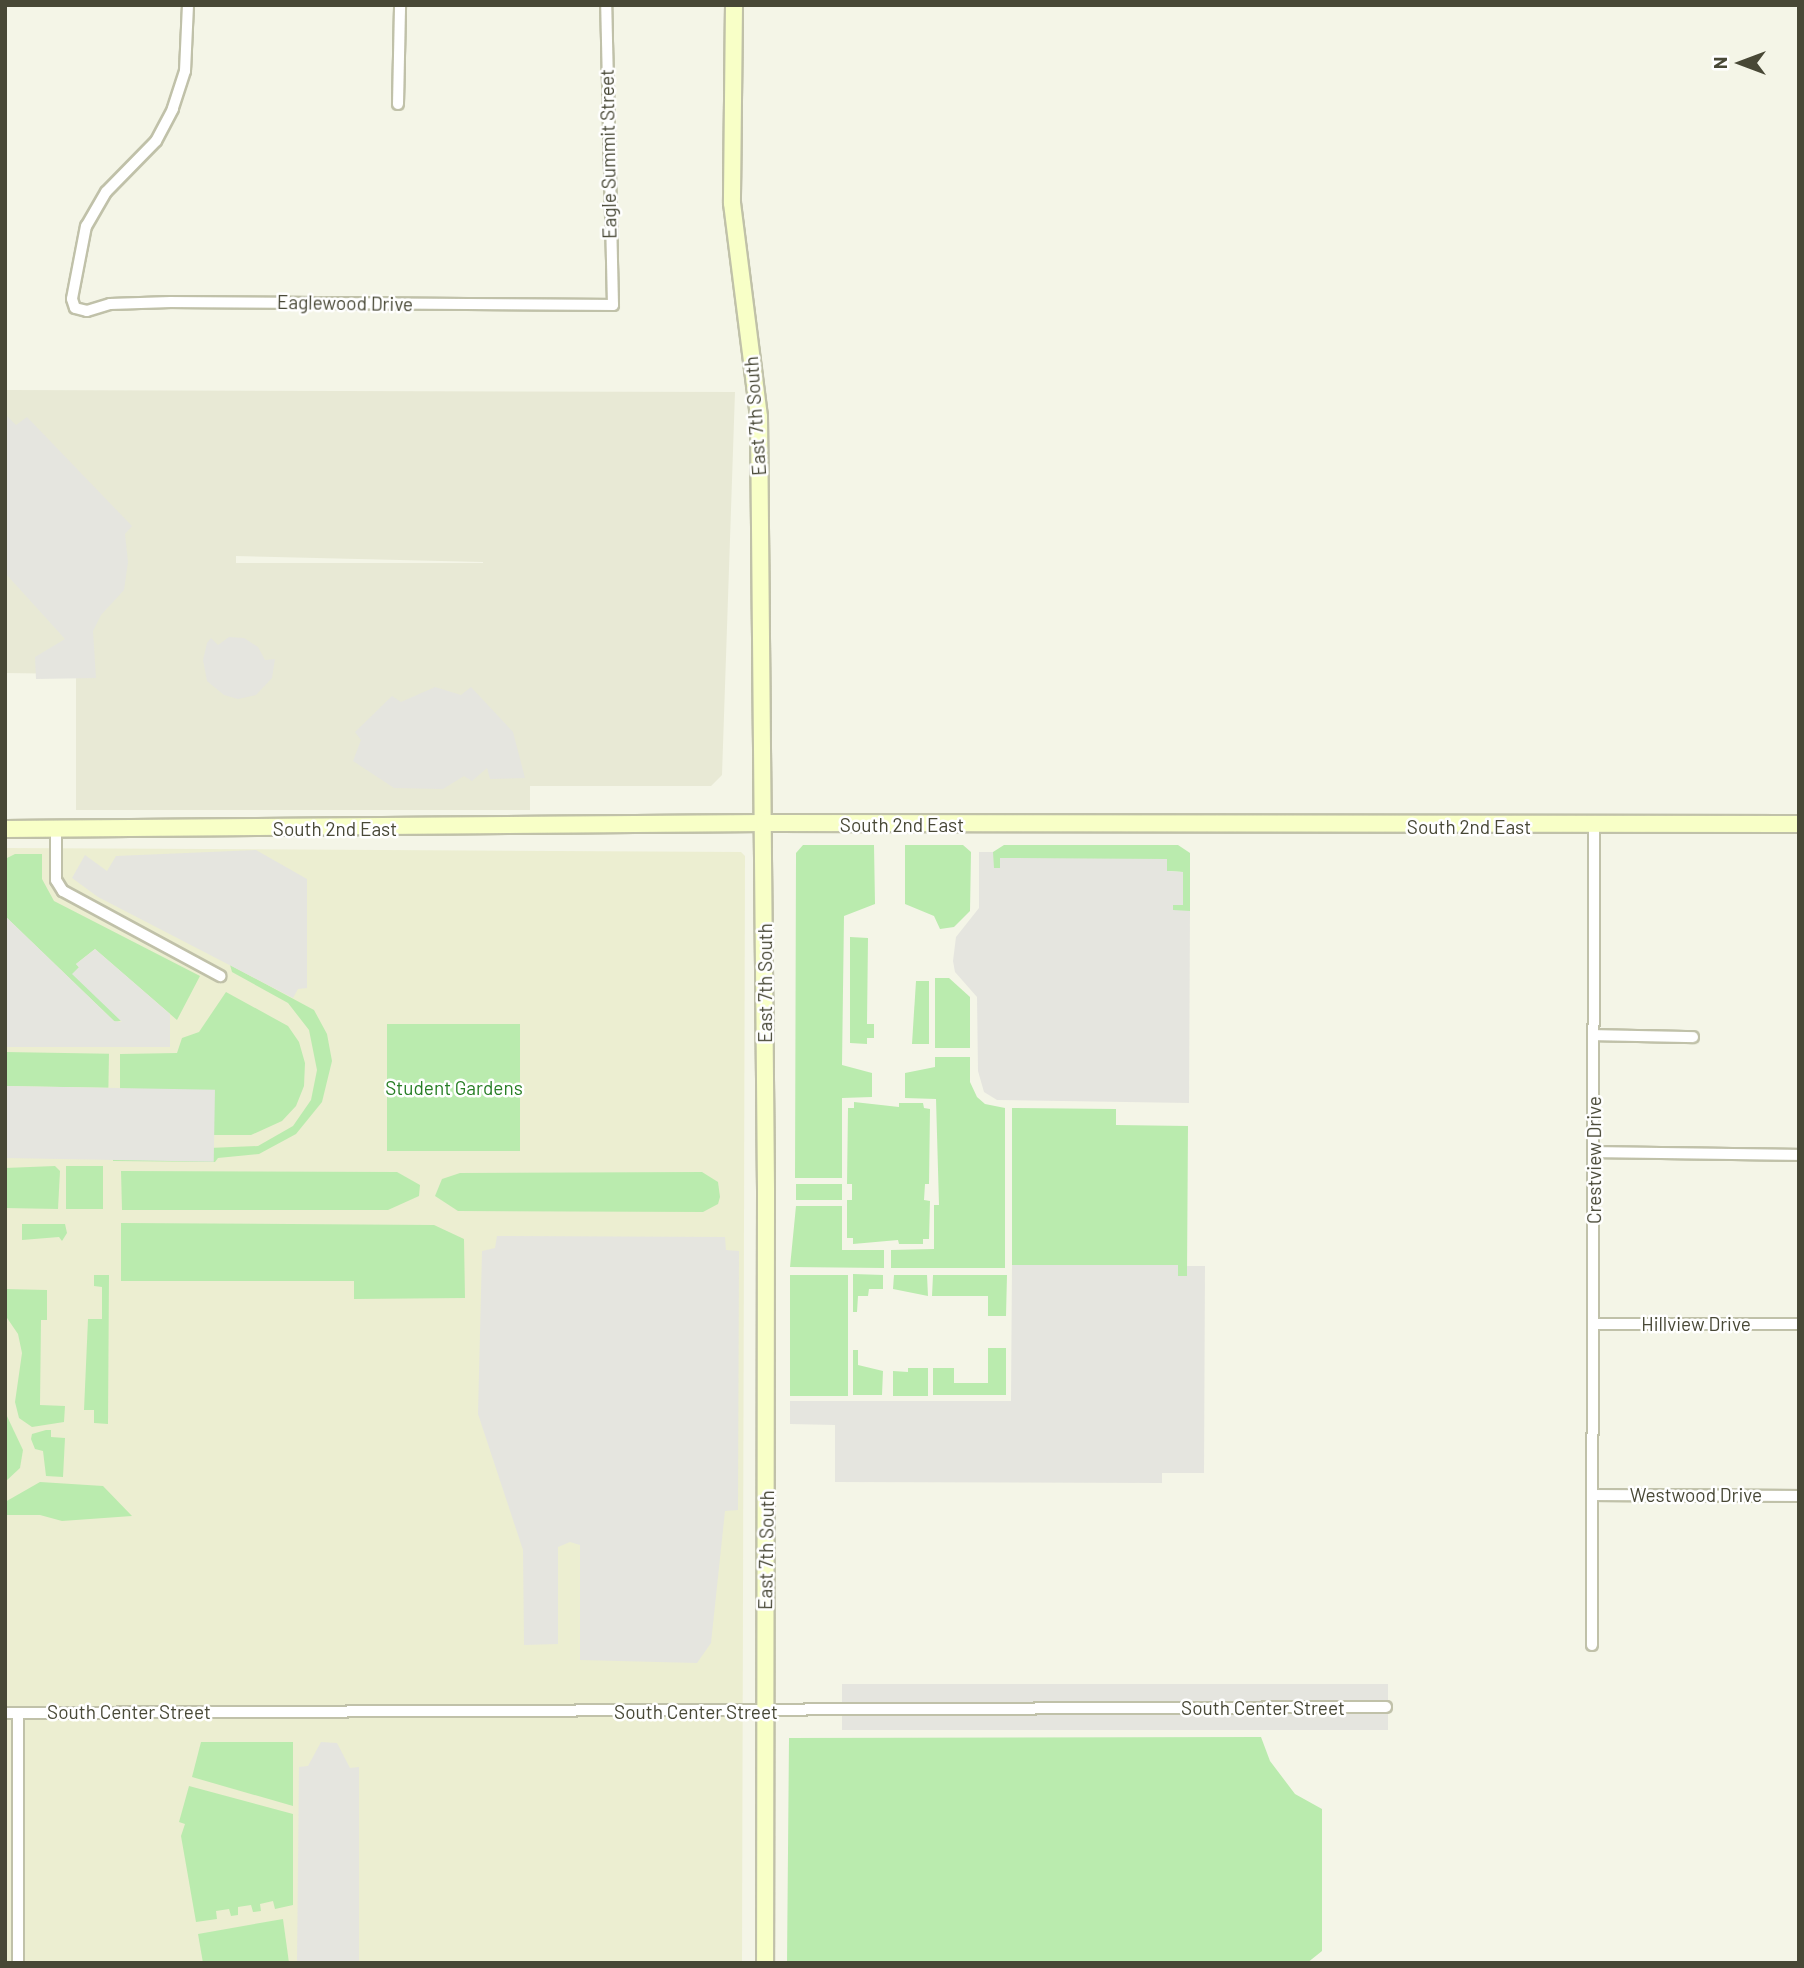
<!DOCTYPE html>
<style>
body{margin:0}
#map{position:relative;width:1804px;height:1968px;overflow:hidden;background:#f4f5e7;font-family:Barlow,sans-serif}
div>[style]{position:absolute}
.residential>*{inset:0;background:#e8e9d5}
.education>*{inset:0;background:#eceed1}
.green>*{inset:0;background:#baebae;transform-origin:0 0}
.parking>*{inset:0;background:#e5e5df;transform-origin:0 0}
.roads{filter:drop-shadow(2px 0 #c0c1a9) drop-shadow(-2px 0 #c0c1a9) drop-shadow(0 2px #c0c1a9) drop-shadow(0 -2px #c0c1a9)}
.street>*{height:10px;margin:-5px;padding:0 5px;transform-origin:5px;border-radius:5px;background:#fff}
.secondary>*{height:16px;margin:-8px;padding:0 8px;transform-origin:8px;border-radius:8px;background:#f8ffc7}
span{translate:-50% -50%;white-space:nowrap;text-align:center;line-height:1.15;-webkit-text-stroke:5px #fff;paint-order:stroke}
.street-label{font-size:19px;color:#484836}
.park-label{font-size:19px;color:#277e25}
.frame{position:absolute;inset:0;border:7px solid #484836;pointer-events:none}
.north{position:absolute;left:1706px;top:28px;width:70px;height:70px;-webkit-text-stroke:5px #fff;paint-order:stroke;rotate:270deg;font-size:19px;font-weight:700;line-height:28px;text-align:center;color:#484836}
.north::after{content:'';display:block;margin:auto;width:24px;height:32px;background:#484836;clip-path:polygon(50% 0,100% 100%,50% 72%,0 100%)}
</style>
<div id="map">
<div class="residential">
<i style="clip-path:polygon(evenodd,5px 390px,735px 392px,722px 775px,711px 786px,530px 786px,530px 810px,76px 810px,76px 674px,5px 673px,5px 390px,236px 556px,483px 562px,483px 563px,236px 563px,236px 556px)"></i>
</div>
<div class="education">
<i style="clip-path:polygon(5px 848px,741px 852px,745px 856px,742px 1963px,5px 1963px)"></i>
</div>
<div class="green">
<i style="clip-path:polygon(803px 845px,874px 845px,875px 904px,844px 916px,842px 1065px,872px 1073px,872px 1097px,842px 1098px,842px 1178px,795px 1178px,796px 853px)"></i>
<i style="clip-path:polygon(905px 845px,963px 845px,971px 852px,970px 911px,954px 927px,940px 929px,934px 916px,905px 904px)"></i>
<i style="clip-path:polygon(1004px 845px,1178px 845px,1190px 853px,1190px 911px,1173px 911px,1173px 905px,1183px 905px,1183px 872px,1167px 871px,1167px 859px,1000px 859px,1000px 868px,993px 868px,993px 852px)"></i>
<i style="clip-path:polygon(15px 854px,42px 854px,42px 879px,54px 901px,200px 976px,177px 1020px,95px 949px,76px 964px,124px 1020px,115px 1022px,5px 916px,5px 859px)"></i>
<i style="clip-path:polygon(850px 937px,868px 938px,867px 1024px,874px 1024px,874px 1038px,867px 1038px,867px 1044px,850px 1043px)"></i>
<i style="clip-path:polygon(230px 965px,314px 1010px,327px 1034px,332px 1061px,322px 1102px,296px 1134px,259px 1154px,218px 1158px,215px 1162px,113px 1161px,113px 1157px,209px 1158px,209px 1148px,258px 1146px,293px 1126px,311px 1100px,317px 1070px,309px 1030px,288px 1003px,232px 972px)"></i>
<i style="clip-path:polygon(935px 978px,949px 978px,970px 997px,970px 1048px,935px 1048px)"></i>
<i style="clip-path:polygon(916px 981px,929px 981px,929px 1044px,912px 1044px)"></i>
<i style="clip-path:polygon(226px 992px,288px 1026px,299px 1042px,305px 1063px,304px 1086px,296px 1106px,282px 1121px,251px 1135px,214px 1135px,214px 1091px,120px 1090px,120px 1054px,177px 1053px,182px 1038px,199px 1032px)"></i>
<i style="left:520px;top:1024px;width:127px;height:133px;rotate:90deg"></i>
<i style="left:5px;top:1052px;width:104px;height:34px;rotate:1deg"></i>
<i style="clip-path:polygon(935px 1057px,970px 1057px,970px 1082px,977px 1097px,985px 1104px,1005px 1108px,1005px 1268px,891px 1268px,891px 1250px,934px 1249px,934px 1205px,939px 1205px,936px 1099px,905px 1098px,905px 1073px,935px 1067px)"></i>
<i style="clip-path:polygon(854px 1102px,899px 1107px,899px 1103px,923px 1103px,924px 1108px,930px 1109px,929px 1184px,925px 1184px,924px 1200px,930px 1201px,929px 1239px,923px 1239px,923px 1244px,899px 1244px,898px 1240px,853px 1244px,853px 1238px,847px 1238px,847px 1200px,852px 1200px,852px 1184px,847px 1184px,848px 1108px,854px 1108px)"></i>
<i style="clip-path:polygon(1012px 1108px,1116px 1109px,1116px 1125px,1188px 1126px,1187px 1276px,1178px 1276px,1177px 1265px,1012px 1265px)"></i>
<i style="clip-path:polygon(55px 1166px,60px 1171px,58px 1209px,5px 1208px,5px 1168px)"></i>
<i style="left:66px;top:1166px;width:37px;height:43px"></i>
<i style="clip-path:polygon(121px 1171px,397px 1172px,420px 1185px,419px 1196px,388px 1210px,122px 1210px)"></i>
<i style="clip-path:polygon(702px 1172px,718px 1182px,720px 1197px,718px 1204px,703px 1212px,458px 1211px,435px 1196px,442px 1179px,460px 1173px)"></i>
<i style="left:796px;top:1184px;width:46px;height:16px"></i>
<i style="clip-path:polygon(796px 1206px,842px 1206px,842px 1250px,884px 1250px,884px 1268px,790px 1267px)"></i>
<i style="clip-path:polygon(121px 1223px,434px 1225px,464px 1239px,465px 1298px,354px 1299px,354px 1281px,121px 1281px)"></i>
<i style="clip-path:polygon(22px 1224px,65px 1224px,67px 1233px,62px 1241px,59px 1237px,22px 1240px)"></i>
<i style="clip-path:polygon(853px 1274px,883px 1275px,883px 1289px,869px 1289px,868px 1296px,858px 1296px,857px 1312px,853px 1312px)"></i>
<i style="clip-path:polygon(94px 1275px,109px 1275px,108px 1424px,94px 1423px,94px 1410px,84px 1410px,88px 1319px,102px 1319px,102px 1287px,94px 1286px)"></i>
<i style="left:790px;top:1275px;width:58px;height:121px"></i>
<i style="clip-path:polygon(894px 1275px,927px 1275px,928px 1296px,893px 1289px)"></i>
<i style="clip-path:polygon(933px 1275px,1007px 1275px,1006px 1316px,988px 1316px,988px 1296px,932px 1296px)"></i>
<i style="clip-path:polygon(5px 1289px,47px 1290px,47px 1320px,41px 1320px,40px 1405px,65px 1406px,64px 1422px,32px 1427px,19px 1418px,15px 1402px,22px 1353px,18px 1334px,5px 1315px)"></i>
<i style="clip-path:polygon(988px 1348px,1006px 1348px,1006px 1395px,933px 1395px,933px 1368px,954px 1368px,954px 1383px,988px 1383px)"></i>
<i style="clip-path:polygon(853px 1350px,858px 1350px,858px 1365px,883px 1371px,882px 1395px,853px 1395px)"></i>
<i style="clip-path:polygon(908px 1368px,928px 1368px,928px 1396px,893px 1396px,893px 1371px,908px 1372px)"></i>
<i style="clip-path:polygon(5px 1412px,23px 1450px,20px 1468px,5px 1482px)"></i>
<i style="clip-path:polygon(46px 1430px,51px 1430px,51px 1437px,65px 1438px,63px 1477px,46px 1476px,43px 1451px,35px 1449px,31px 1439px,32px 1434px)"></i>
<i style="clip-path:polygon(40px 1482px,103px 1486px,132px 1516px,62px 1521px,40px 1515px,5px 1515px,5px 1502px)"></i>
<i style="clip-path:polygon(1261px 1737px,1270px 1761px,1295px 1794px,1322px 1809px,1322px 1951px,1307px 1963px,787px 1963px,789px 1738px)"></i>
<i style="clip-path:polygon(201px 1742px,293px 1742px,293px 1806px,192px 1777px)"></i>
<i style="clip-path:polygon(189px 1786px,293px 1814px,293px 1905px,275px 1909px,273px 1901px,260px 1904px,261px 1911px,253px 1912px,251px 1905px,238px 1907px,238px 1915px,231px 1916px,229px 1909px,216px 1911px,217px 1919px,196px 1922px,181px 1836px,185px 1824px,179px 1822px)"></i>
<i style="clip-path:polygon(283px 1919px,289px 1963px,203px 1963px,198px 1934px)"></i>
</div>
<div class="parking">
<i style="clip-path:polygon(5px 414px,16px 425px,27px 417px,132px 526px,125px 534px,128px 562px,124px 590px,101px 615px,93px 631px,96px 678px,36px 679px,35px 657px,65px 639px,5px 573px)"></i>
<i style="clip-path:polygon(229px 637px,244px 638px,258px 647px,265px 660px,275px 659px,272px 678px,256px 695px,238px 699px,224px 695px,207px 681px,203px 660px,207px 643px,211px 638px,218px 645px)"></i>
<i style="clip-path:polygon(435px 687px,461px 695px,471px 687px,513px 732px,525px 778px,490px 779px,487px 768px,472px 781px,464px 776px,443px 789px,394px 788px,353px 761px,361px 740px,355px 732px,392px 696px,401px 702px)"></i>
<i style="clip-path:polygon(256px 850px,307px 879px,307px 988px,298px 989px,293px 998px,98px 897px,72px 878px,85px 855px,107px 871px,116px 856px)"></i>
<i style="clip-path:polygon(979px 852px,993px 852px,994px 868px,1000px 868px,1000px 858px,1167px 859px,1167px 871px,1183px 872px,1183px 905px,1173px 905px,1173px 910px,1190px 911px,1189px 1103px,997px 1100px,984px 1092px,978px 1071px,977px 997px,955px 972px,953px 961px,956px 937px,979px 908px)"></i>
<i style="clip-path:polygon(5px 916px,114px 1021px,122px 1022px,72px 974px,79px 967px,76px 964px,95px 949px,170px 1014px,170px 1047px,5px 1047px)"></i>
<i style="left:5px;top:1086px;width:210px;height:72px;rotate:1deg"></i>
<i style="clip-path:polygon(497px 1236px,725px 1237px,726px 1250px,739px 1251px,738px 1510px,725px 1511px,711px 1643px,697px 1663px,580px 1660px,580px 1545px,570px 1542px,558px 1547px,558px 1644px,524px 1645px,523px 1550px,478px 1414px,482px 1251px,495px 1248px)"></i>
<i style="clip-path:polygon(1012px 1265px,1178px 1265px,1178px 1276px,1187px 1276px,1187px 1266px,1205px 1266px,1204px 1473px,1162px 1473px,1162px 1483px,835px 1482px,835px 1425px,790px 1424px,790px 1401px,1011px 1401px)"></i>
<i style="left:842px;top:1684px;width:546px;height:46px"></i>
<i style="clip-path:polygon(321px 1742px,337px 1743px,350px 1768px,359px 1767px,359px 1963px,297px 1963px,299px 1767px,308px 1766px)"></i>
</div>
<div class="roads">
<div class="street">
<i style="left:188px;top:5px;width:66px;rotate:92.6deg"></i>
<i style="left:185px;top:71px;width:40px;rotate:108deg"></i>
<i style="left:173px;top:109px;width:36px;rotate:118deg"></i>
<i style="left:156px;top:141px;width:71px;rotate:134.4deg"></i>
<i style="left:106px;top:192px;width:39px;rotate:120deg"></i>
<i style="left:86px;top:226px;width:74px;rotate:100.9deg"></i>
<i style="left:72px;top:299px;width:9px;rotate:72deg"></i>
<i style="left:75px;top:308px;width:12px;rotate:14deg"></i>
<i style="left:87px;top:311px;width:24px;rotate:-17deg"></i>
<i style="left:110px;top:304px;width:61px;rotate:-1.9deg"></i>
<i style="left:171px;top:302px;width:442px;rotate:0.4deg"></i>
<i style="left:613px;top:305px;width:300px;rotate:-91.3deg"></i>
<i style="left:398px;top:104px;width:99px;rotate:-88.8deg"></i>
<i style="left:56px;top:829px;width:51px;rotate:90deg"></i>
<i style="left:56px;top:880px;width:13px;rotate:58deg"></i>
<i style="left:63px;top:891px;width:179px;rotate:28.4deg"></i>
<i style="left:1594px;top:1035px;width:99px;rotate:1.2deg"></i>
<i style="left:1594px;top:1152px;width:205px;rotate:0.8deg"></i>
<i style="left:1593px;top:1324px;width:206px"></i>
<i style="left:1593px;top:1495px;width:206px;rotate:0.3deg"></i>
<i style="left:1592px;top:1645px;width:820px;rotate:-89.86deg"></i>
<i style="left:5px;top:1713px;width:1381px;rotate:-0.25deg"></i>
<i style="left:18px;top:1713px;width:250px;rotate:90deg"></i>
</div>
<div class="secondary">
<i style="left:734px;top:5px;width:198px;rotate:90.6deg"></i>
<i style="left:732px;top:203px;width:216px;rotate:82.8deg"></i>
<i style="left:759px;top:417px;width:774px;rotate:89.48deg"></i>
<i style="left:766px;top:1191px;width:772px;rotate:90.07deg"></i>
<i style="left:5px;top:829px;width:759px;rotate:-0.45deg"></i>
<i style="left:764px;top:823px;width:1035px;rotate:0.06deg"></i>
</div>
</div>
<div class="street-label">
<span style="left:608px;top:154px;rotate:-91deg">Eagle Summit Street</span>
<span style="left:345px;top:303px;rotate:1deg">Eaglewood Drive</span>
<span style="left:755px;top:416px;rotate:-94deg">East 7th South</span>
<span style="left:902px;top:825px">South 2nd East</span>
<span style="left:1469px;top:827px">South 2nd East</span>
<span style="left:335px;top:829px">South 2nd East</span>
<span style="left:765px;top:983px;rotate:-90deg">East 7th South</span>
<span style="left:1594px;top:1160px;rotate:-90deg">Crestview Drive</span>
<span style="left:1696px;top:1324px">Hillview Drive</span>
<span style="left:1696px;top:1495px">Westwood Drive</span>
<span style="left:766px;top:1550px;rotate:-89deg">East 7th South</span>
<span style="left:1263px;top:1708px">South Center Street</span>
<span style="left:129px;top:1712px">South Center Street</span>
<span style="left:696px;top:1712px">South Center Street</span>
</div>
<div class="park-label">
<span style="left:454px;top:1088px">Student Gardens</span>
</div>
<div class="frame"></div>
<div class="north">N</div>
</div>
